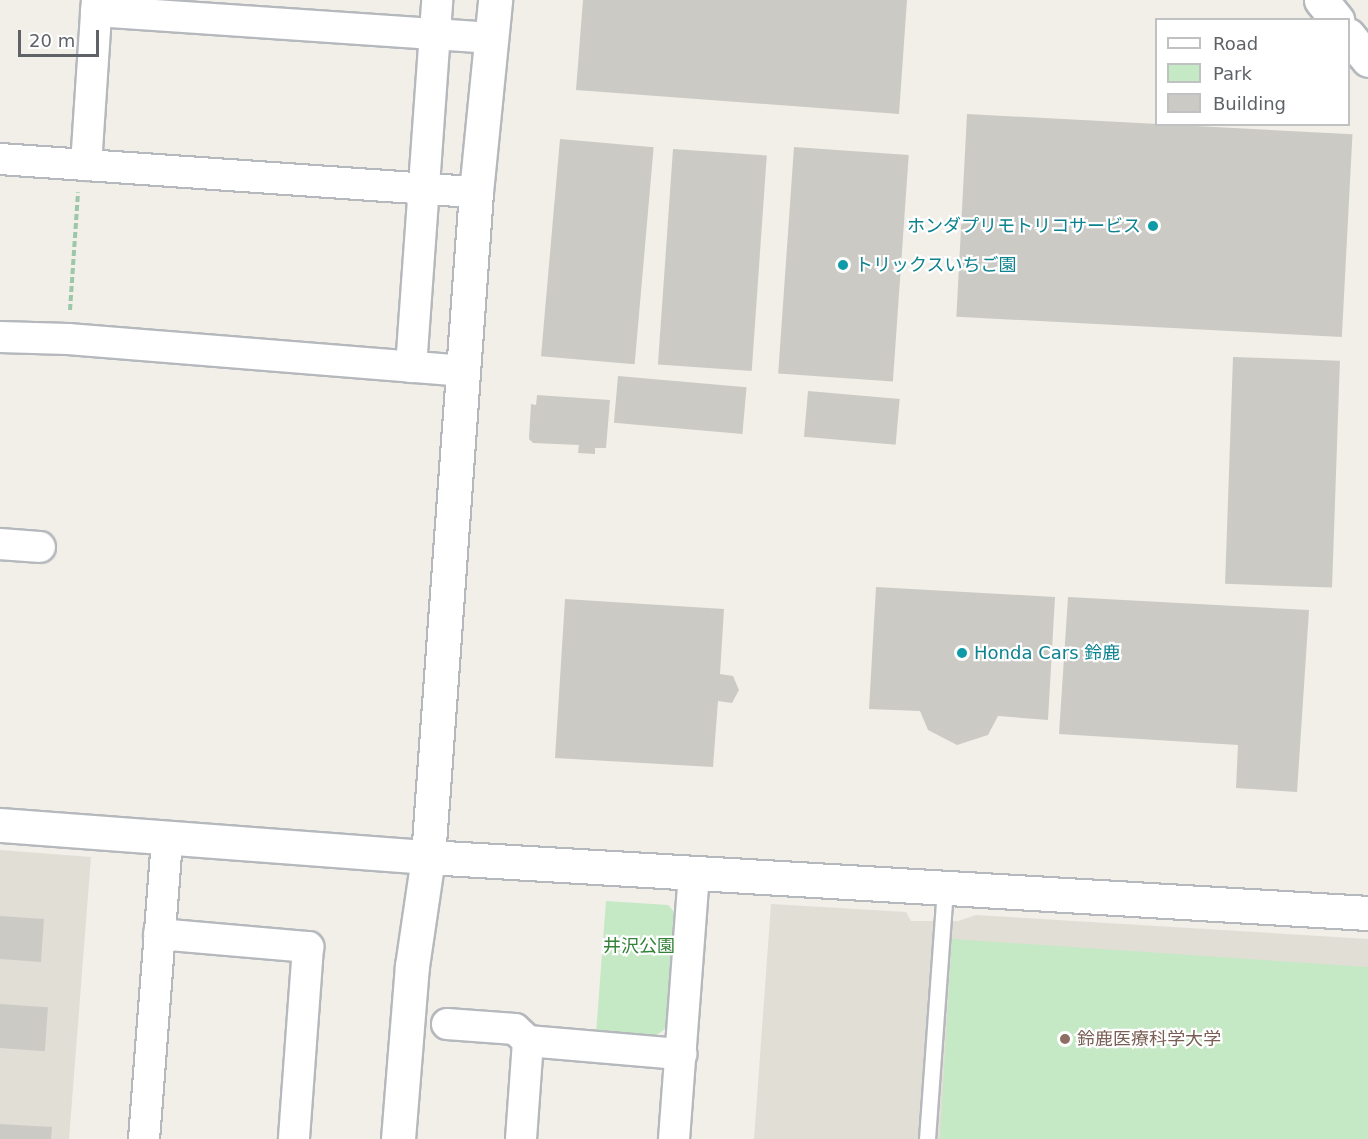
<!DOCTYPE html>
<meta charset="utf-8">
<style>
body{margin:0}
#map{position:relative;width:1368px;height:1139px;overflow:hidden;background:#f1efe8;font-family:"DejaVu Sans","Noto Sans JP",sans-serif}
div>[style]{position:absolute}
.education>*{inset:0;background:#e1ded6}
.green>*{inset:0;background:#c5e8c5}
.building>*{inset:0;background:#cccac5;transform-origin:0 0}
.path>*{height:4px;margin-top:-2px;transform-origin:0;background:repeating-linear-gradient(90deg,#9cc7a9 0 6px,transparent 0 9px)}
.roads{filter:drop-shadow(2px 0 #b5b8bc) drop-shadow(-2px 0 #b5b8bc) drop-shadow(0 2px #b5b8bc) drop-shadow(0 -2px #b5b8bc)}
.service>*{height:15px;margin:-7.5px;padding:0 7.5px;transform-origin:7.5px;border-radius:7.5px;background:#fff}
.minor>*{height:30px;margin:-15px;padding:0 15px;transform-origin:15px;border-radius:15px;background:#fff}
.tertiary>*{height:33px;margin:-16.5px;padding:0 16.5px;transform-origin:16.5px;border-radius:16.5px;background:#fff}
.dots>*{width:16px;height:16px;translate:-50% -50%;box-sizing:border-box;border:3px solid #fff;border-radius:50%}
span{translate:-50% -50%;white-space:nowrap;text-align:center;line-height:1.15;-webkit-text-stroke:4.5px #fff;paint-order:stroke}
.culture-label{font-size:18px;color:#0d838f}
.right{translate:-100% -50%;text-align:right}
.left{translate:0 -50%;text-align:left}
.park-label{font-size:18px;color:#348238}
.education-label{font-size:18px;color:#785e54}
.legend{position:absolute;left:1155px;top:18px;width:195px;height:108px;box-sizing:border-box;background:#fff;border:2px solid #bfc1c3;margin:0;padding:8px 10px;list-style:none;font-size:18px;color:#5f6368}
.legend li{display:flex;align-items:center;gap:12px;height:30px}
.legend b{width:30px;border:2px solid #bfc1c3}
.scale{position:absolute;left:18px;top:30px;width:81px;height:27px;box-sizing:border-box;border:3px solid #5f6368;border-top:0;padding-left:8px;font-size:18px;line-height:21px;white-space:nowrap;color:#5f6368;-webkit-text-stroke:4px #fff;paint-order:stroke}
</style>
<div id="map">
<div class="education">
<i style="clip-path:polygon(0 850px,91px 857px,69px 1139px,0 1139px)"></i>
<i style="clip-path:polygon(771px 904px,906px 912px,911px 921px,958px 921px,976px 915px,1368px 939px,1368px 1139px,754px 1139px)"></i>
</div>
<div class="green">
<i style="clip-path:polygon(606px 901px,668px 905px,678px 916px,669px 1026px,654px 1037px,596px 1034px)"></i>
<i style="clip-path:polygon(952px 939px,1368px 967px,1368px 1139px,940px 1139px)"></i>
</div>
<div class="building">
<i style="clip-path:polygon(583px 0,907px 0,899px 114px,576px 90px)"></i>
<i style="left:967px;top:114px;width:386px;height:203px;rotate:3deg"></i>
<i style="left:560px;top:139px;width:94px;height:218px;rotate:5deg"></i>
<i style="left:794px;top:147px;width:115px;height:227px;rotate:4deg"></i>
<i style="left:673px;top:149px;width:94px;height:216px;rotate:4deg"></i>
<i style="left:1233px;top:357px;width:107px;height:227px;rotate:2deg"></i>
<i style="left:618px;top:376px;width:129px;height:47px;rotate:5deg"></i>
<i style="left:808px;top:391px;width:92px;height:46px;rotate:5deg"></i>
<i style="clip-path:polygon(537px 395px,610px 400px,606px 448px,595px 448px,595px 454px,578px 453px,579px 445px,533px 443px,529px 439px,531px 404px,536px 405px)"></i>
<i style="clip-path:polygon(876px 587px,1055px 597px,1048px 720px,998px 716px,988px 735px,957px 745px,928px 730px,920px 711px,869px 709px)"></i>
<i style="clip-path:polygon(1068px 597px,1309px 610px,1297px 792px,1236px 788px,1238px 745px,1059px 734px)"></i>
<i style="clip-path:polygon(565px 599px,724px 609px,720px 674px,733px 676px,739px 690px,732px 703px,718px 701px,713px 767px,555px 758px)"></i>
<i style="left:0;top:916px;width:44px;height:43px;rotate:4deg"></i>
<i style="left:0;top:1004px;width:48px;height:44px;rotate:4deg"></i>
<i style="clip-path:polygon(0 1124px,52px 1127px,51px 1139px,0 1139px)"></i>
</div>
<div class="path">
<i style="left:70px;top:310px;width:118px;rotate:-86.1deg"></i>
</div>
<div class="roads">
<div class="service">
<i style="left:927px;top:1139px;width:253px;rotate:-85.9deg"></i>
</div>
<div class="minor">
<i style="left:96px;top:11px;width:397px;rotate:3.9deg"></i>
<i style="left:0;top:159px;width:477px;rotate:4deg"></i>
<i style="left:86px;top:165px;width:165px;rotate:-86.2deg"></i>
<i style="left:0;top:337px;width:68px;rotate:1.7deg"></i>
<i style="left:68px;top:339px;width:395px;rotate:4.6deg"></i>
<i style="left:411px;top:367px;width:368px;rotate:-85.9deg"></i>
<i style="left:0;top:544px;width:40px;rotate:4.3deg"></i>
<i style="left:159px;top:934px;width:150px;rotate:5deg"></i>
<i style="left:308px;top:947px;width:193px;rotate:94.2deg"></i>
<i style="left:447px;top:1024px;width:68px;rotate:4.2deg"></i>
<i style="left:515px;top:1029px;width:18px;rotate:43deg"></i>
<i style="left:144px;top:1139px;width:303px;rotate:-85.6deg"></i>
<i style="left:521px;top:1139px;width:98px;rotate:-85.9deg"></i>
<i style="left:528px;top:1041px;width:154px;rotate:4.9deg"></i>
<i style="left:674px;top:1139px;width:267px;rotate:-85.7deg"></i>
</div>
<div class="tertiary">
<i style="left:1321px;top:0;width:26px;rotate:51deg"></i>
<i style="left:1348px;top:35px;width:32px;rotate:51deg"></i>
<i style="left:0;top:825px;width:429px;rotate:4.3deg"></i>
<i style="left:428px;top:857px;width:942px;rotate:3.41deg"></i>
<i style="left:398px;top:1139px;width:174px;rotate:-85.4deg"></i>
<i style="left:412px;top:966px;width:110px;rotate:-81.6deg"></i>
<i style="left:428px;top:857px;width:667px;rotate:-85.87deg"></i>
<i style="left:476px;top:192px;width:193px;rotate:-84.3deg"></i>
</div>
</div>
<div class="dots">
<i style="left:1153px;top:226px;background:#0f9aa8"></i>
<i style="left:843px;top:265px;background:#0f9aa8"></i>
<i style="left:962px;top:653px;background:#0f9aa8"></i>
<i style="left:1065px;top:1039px;background:#8d6e63"></i>
</div>
<div class="culture-label">
<span class="right" style="left:1141px;top:226px">ホンダプリモトリコサービス</span>
<span class="left" style="left:855px;top:265px">トリックスいちご園</span>
<span class="left" style="left:974px;top:653px">Honda Cars 鈴鹿</span>
</div>
<div class="park-label">
<span style="left:639px;top:946px">井沢公園</span>
</div>
<div class="education-label">
<span class="left" style="left:1077px;top:1039px">鈴鹿医療科学大学</span>
</div>
<ul class="legend">
<li><b style="height:8px;background:#fff"></b>Road</li>
<li><b style="height:16px;background:#c5e8c5"></b>Park</li>
<li><b style="height:16px;background:#cccac5"></b>Building</li>
</ul>
<div class="scale">20 m</div>
</div>
